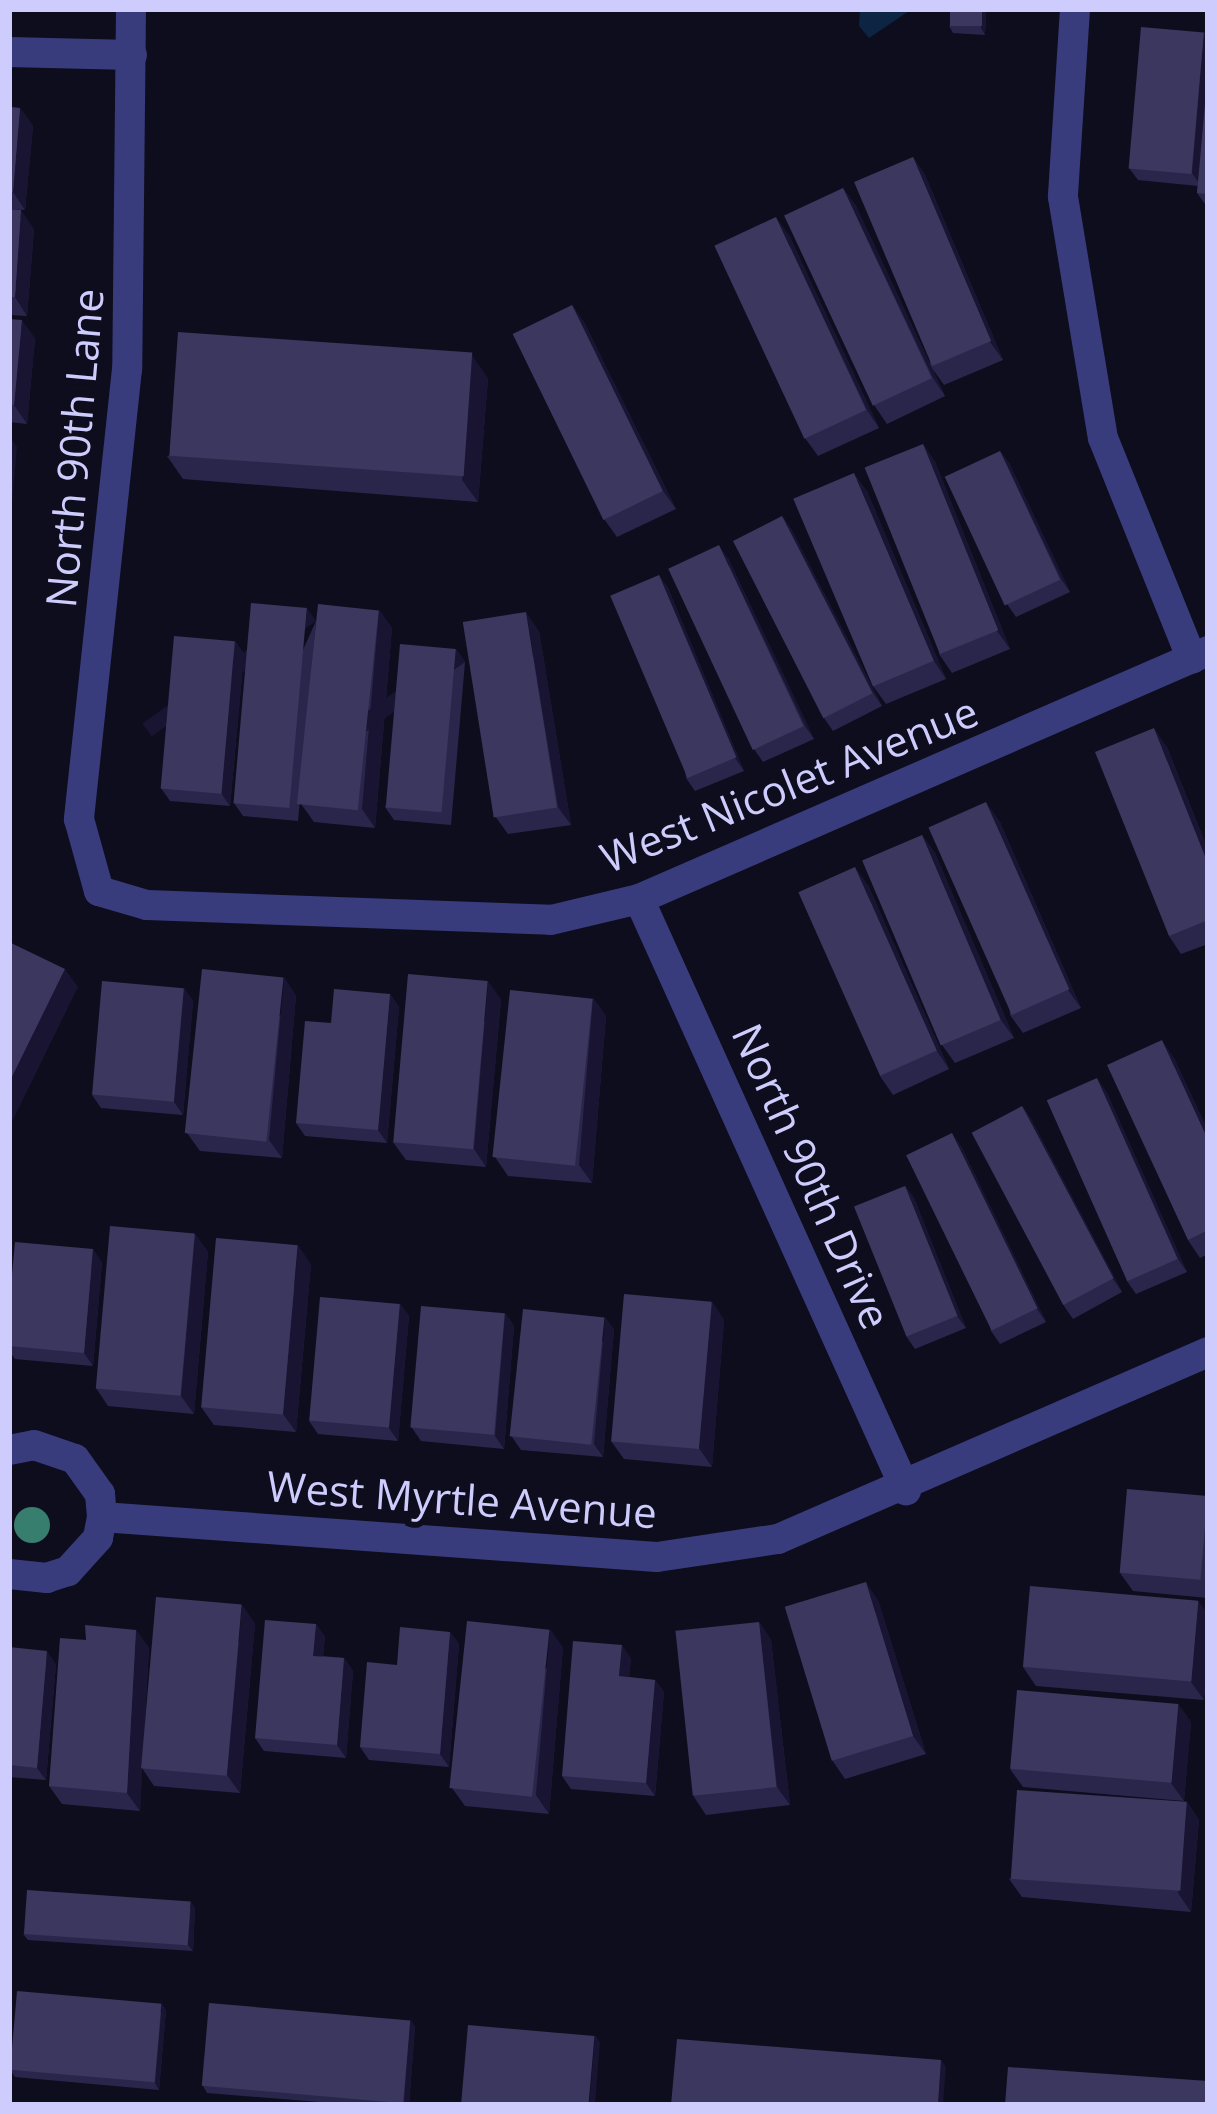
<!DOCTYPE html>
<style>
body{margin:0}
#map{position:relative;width:1217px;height:2114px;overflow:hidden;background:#0e0d1e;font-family:"Open Sans",sans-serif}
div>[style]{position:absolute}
.water>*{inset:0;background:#0d2542}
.minor>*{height:30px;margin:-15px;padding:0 15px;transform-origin:15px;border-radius:15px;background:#393c7c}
.trees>*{width:36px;height:36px;margin:-18px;border-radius:50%;background:#387e6e}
.wall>*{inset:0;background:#2a264b}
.shaded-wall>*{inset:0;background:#181431;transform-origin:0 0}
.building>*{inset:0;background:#3c375e;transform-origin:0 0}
span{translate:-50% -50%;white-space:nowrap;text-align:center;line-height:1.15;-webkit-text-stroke:12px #0e0d1e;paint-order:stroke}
.street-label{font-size:42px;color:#cdccfd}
.frame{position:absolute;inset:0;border:12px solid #cdccfd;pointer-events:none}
</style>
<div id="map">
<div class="water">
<i style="clip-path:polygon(860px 9px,912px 9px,869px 38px,859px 26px)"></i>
</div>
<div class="minor">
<i style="left:131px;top:9px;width:360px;rotate:90.6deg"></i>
<i style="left:127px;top:369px;width:453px;rotate:96.1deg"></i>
<i style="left:79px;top:819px;width:75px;rotate:74.5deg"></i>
<i style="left:99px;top:891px;width:50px;rotate:16.3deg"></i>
<i style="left:147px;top:905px;width:404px;rotate:2.1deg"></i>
<i style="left:551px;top:920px;width:90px;rotate:-13.4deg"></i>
<i style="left:639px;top:899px;width:621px;rotate:-23.55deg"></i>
<i style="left:1075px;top:9px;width:188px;rotate:93.7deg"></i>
<i style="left:1063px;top:197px;width:244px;rotate:80.6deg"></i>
<i style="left:1103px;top:438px;width:238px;rotate:68.1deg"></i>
<i style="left:9px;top:52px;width:123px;rotate:1.4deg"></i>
<i style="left:639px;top:899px;width:649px;rotate:65.69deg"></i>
<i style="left:9px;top:1450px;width:25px;rotate:-11deg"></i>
<i style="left:34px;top:1445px;width:43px;rotate:18.9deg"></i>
<i style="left:75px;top:1459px;width:43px;rotate:54.5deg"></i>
<i style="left:100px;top:1494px;width:23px;rotate:85deg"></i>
<i style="left:102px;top:1517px;width:21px;rotate:101deg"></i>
<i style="left:98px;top:1538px;width:45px;rotate:132.3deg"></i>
<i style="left:68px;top:1571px;width:22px;rotate:162deg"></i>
<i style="left:47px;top:1578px;width:38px;rotate:-174deg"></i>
<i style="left:102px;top:1517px;width:556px;rotate:4.12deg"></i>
<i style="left:657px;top:1557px;width:122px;rotate:-8.5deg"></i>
<i style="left:778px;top:1539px;width:469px;rotate:-23.5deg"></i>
</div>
<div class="trees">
<i style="left:32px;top:1525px"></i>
</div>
<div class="wall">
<i style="clip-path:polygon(986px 9px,985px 35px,953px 33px,949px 26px)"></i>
<i style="clip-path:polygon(1204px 32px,1208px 37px,1208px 208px,1197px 193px,1198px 186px,1138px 180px,1129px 168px)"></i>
<i style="clip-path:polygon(9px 107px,20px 108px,33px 126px,25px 210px,9px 209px)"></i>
<i style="clip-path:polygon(913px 157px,925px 175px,1003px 360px,944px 385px,932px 368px,945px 396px,887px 424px,874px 405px,843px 188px,856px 206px,930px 364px)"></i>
<i style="clip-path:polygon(9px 209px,34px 229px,27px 316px,9px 315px)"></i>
<i style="clip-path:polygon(789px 235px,879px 428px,818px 456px,805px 438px)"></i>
<i style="clip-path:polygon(572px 305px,585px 324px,676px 509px,617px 537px,604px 519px)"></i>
<i style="clip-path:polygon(9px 319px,35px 338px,27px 424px,9px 422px)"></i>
<i style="clip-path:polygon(488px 378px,478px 502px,183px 479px,167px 456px)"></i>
<i style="clip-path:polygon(923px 444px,935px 462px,1010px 649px,952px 673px,939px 654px)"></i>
<i style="clip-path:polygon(1000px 451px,1009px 463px,1070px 592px,1016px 617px,1007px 604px)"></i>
<i style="clip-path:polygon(867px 491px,946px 679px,886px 704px,873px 686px)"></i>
<i style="clip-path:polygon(782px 516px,791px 529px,882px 706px,833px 731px,824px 718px)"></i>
<i style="clip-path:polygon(728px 558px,814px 739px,763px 762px,754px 749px)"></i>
<i style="clip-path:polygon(659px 575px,668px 588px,744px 771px,695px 791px,686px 778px)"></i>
<i style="clip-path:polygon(379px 610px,392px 628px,375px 828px,314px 822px,301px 804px)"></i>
<i style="clip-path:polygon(316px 621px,298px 821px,243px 816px,234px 803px)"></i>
<i style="clip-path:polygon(539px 631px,571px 825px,508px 834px,495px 816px)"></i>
<i style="clip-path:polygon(235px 641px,244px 654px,230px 806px,170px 801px,161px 788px)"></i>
<i style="clip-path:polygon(456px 649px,465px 662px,451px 825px,394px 820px,385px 807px)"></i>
<i style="clip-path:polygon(1167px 747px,1208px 850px,1208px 944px,1181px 954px,1169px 936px)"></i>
<i style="clip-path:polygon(999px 820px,1081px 1008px,1023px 1033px,1010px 1015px)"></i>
<i style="clip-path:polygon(922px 835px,935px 853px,1014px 1038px,955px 1063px,942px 1045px)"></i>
<i style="clip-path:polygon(868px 885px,949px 1069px,893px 1095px,880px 1076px)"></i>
<i style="clip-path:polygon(184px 988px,193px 1001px,183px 1115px,101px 1108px,92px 1095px)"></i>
<i style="clip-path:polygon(390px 994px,399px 1007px,387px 1143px,305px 1136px,296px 1123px,331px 1023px)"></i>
<i style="clip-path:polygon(296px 995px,282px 1158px,200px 1151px,187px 1133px)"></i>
<i style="clip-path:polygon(593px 998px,606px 1016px,592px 1183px,508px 1176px,495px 1157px)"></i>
<i style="clip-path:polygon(501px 999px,486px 1167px,406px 1160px,393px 1142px)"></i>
<i style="clip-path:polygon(1174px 1058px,1208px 1131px,1208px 1254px,1200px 1258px,1188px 1240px)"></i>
<i style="clip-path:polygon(1106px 1091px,1187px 1272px,1136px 1294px,1127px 1281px)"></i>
<i style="clip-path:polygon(1022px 1106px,1031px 1119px,1122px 1292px,1073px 1319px,1064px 1306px)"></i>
<i style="clip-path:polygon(961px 1146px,1046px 1322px,1000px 1344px,991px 1331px)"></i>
<i style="clip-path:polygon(905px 1186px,914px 1198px,966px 1328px,915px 1349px,906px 1336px)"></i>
<i style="clip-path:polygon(195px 1234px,208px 1252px,194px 1414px,108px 1406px,96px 1388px)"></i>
<i style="clip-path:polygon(102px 1262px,93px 1366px,15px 1359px,9px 1351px,9px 1307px)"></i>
<i style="clip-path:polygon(311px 1264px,296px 1432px,214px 1425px,201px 1407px)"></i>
<i style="clip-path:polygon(712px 1302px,724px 1320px,712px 1467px,624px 1459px,611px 1441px)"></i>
<i style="clip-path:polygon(400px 1304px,409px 1316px,398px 1441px,318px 1434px,309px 1421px)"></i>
<i style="clip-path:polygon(505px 1313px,514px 1326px,504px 1449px,421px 1441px,412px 1428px)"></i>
<i style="clip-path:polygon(614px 1329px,603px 1457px,521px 1450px,512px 1437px)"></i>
<i style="clip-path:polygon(1208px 1496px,1208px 1598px,1133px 1591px,1120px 1573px)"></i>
<i style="clip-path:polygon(878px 1600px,926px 1754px,845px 1779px,832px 1760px)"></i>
<i style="clip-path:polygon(1198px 1601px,1208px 1615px,1208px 1651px,1204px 1700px,1036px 1686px,1023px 1667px)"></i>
<i style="clip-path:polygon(759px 1622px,771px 1640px,790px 1805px,706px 1815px,694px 1797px)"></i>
<i style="clip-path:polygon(255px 1623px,240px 1793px,154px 1786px,142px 1768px,140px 1811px,62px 1804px,49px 1786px,86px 1640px,136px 1630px,149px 1648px,143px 1752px)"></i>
<i style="clip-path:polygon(316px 1624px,325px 1637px,323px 1656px,344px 1658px,353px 1671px,346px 1758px,264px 1751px,255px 1738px)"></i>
<i style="clip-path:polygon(450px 1632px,459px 1644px,449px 1767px,369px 1760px,360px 1747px,397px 1665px)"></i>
<i style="clip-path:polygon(9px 1647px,56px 1664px,46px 1780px,9px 1777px)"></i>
<i style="clip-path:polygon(563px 1647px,549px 1814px,465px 1806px,452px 1788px)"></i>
<i style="clip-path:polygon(631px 1658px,629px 1677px,655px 1680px,664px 1692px,655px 1796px,571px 1789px,562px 1776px)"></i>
<i style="clip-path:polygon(1178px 1704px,1191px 1722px,1184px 1801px,1023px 1787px,1010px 1769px)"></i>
<i style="clip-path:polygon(1187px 1802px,1199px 1820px,1191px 1912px,1022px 1897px,1009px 1879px)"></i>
<i style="clip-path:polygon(195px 1908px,193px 1951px,28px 1940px,23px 1934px)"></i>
<i style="clip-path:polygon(166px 2010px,159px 2090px,15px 2077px,10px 2070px)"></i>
<i style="clip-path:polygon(415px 2026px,409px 2105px,357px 2105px,207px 2093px,203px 2086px)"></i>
</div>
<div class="shaded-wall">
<i style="clip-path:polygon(982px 9px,986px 9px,985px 35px,981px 28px)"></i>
<i style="clip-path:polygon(1204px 32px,1208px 37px,1208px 106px,1201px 186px,1192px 173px)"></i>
<i style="clip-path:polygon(20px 108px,33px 126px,25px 210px,13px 192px)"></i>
<i style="clip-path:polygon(913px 157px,925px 175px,1003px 360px,990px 342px)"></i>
<i style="clip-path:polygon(843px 188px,856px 206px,945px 396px,933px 378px)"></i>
<i style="clip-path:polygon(21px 210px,34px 229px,27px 316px,15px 297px)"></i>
<i style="clip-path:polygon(776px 217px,789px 235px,879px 428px,867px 410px)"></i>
<i style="clip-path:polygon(572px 305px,585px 324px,676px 509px,663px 491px)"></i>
<i style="clip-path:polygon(22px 320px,35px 338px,27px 424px,14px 405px)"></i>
<i style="clip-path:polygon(472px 355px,488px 378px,478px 502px,462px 480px)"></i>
<i style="clip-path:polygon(9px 435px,17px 447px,10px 527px,9px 525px)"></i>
<i style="clip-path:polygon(923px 444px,935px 462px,1010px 649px,997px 631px)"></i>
<i style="clip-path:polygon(1000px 451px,1009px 463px,1070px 592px,1061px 579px)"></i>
<i style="clip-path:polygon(854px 473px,867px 491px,946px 679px,934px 661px)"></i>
<i style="clip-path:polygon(782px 516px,791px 529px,882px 706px,873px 693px)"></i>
<i style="clip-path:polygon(719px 545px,728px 558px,814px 739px,805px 726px)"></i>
<i style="clip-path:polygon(659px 575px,668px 588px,744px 771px,735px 758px)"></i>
<i style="left:307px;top:608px;width:16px;height:201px;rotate:55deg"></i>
<i style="clip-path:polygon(379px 610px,392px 628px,375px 828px,362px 809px)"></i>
<i style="clip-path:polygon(526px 612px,539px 631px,571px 825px,558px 807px)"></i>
<i style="clip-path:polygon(235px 641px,244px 654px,230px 806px,221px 793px)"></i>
<i style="left:456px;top:649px;width:16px;height:164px;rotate:55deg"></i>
<i style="clip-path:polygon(1154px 728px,1167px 747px,1208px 850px,1208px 864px)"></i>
<i style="clip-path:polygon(986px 802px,999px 820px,1081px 1008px,1068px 990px)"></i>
<i style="clip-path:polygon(922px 835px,935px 853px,1014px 1038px,1001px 1020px)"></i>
<i style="clip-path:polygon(855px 867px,868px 885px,949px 1069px,937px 1051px)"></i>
<i style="clip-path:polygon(65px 969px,78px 987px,9px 1128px,9px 1083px)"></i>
<i style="clip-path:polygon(284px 977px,296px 995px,282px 1158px,269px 1140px)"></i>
<i style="clip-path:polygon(488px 981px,501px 999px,486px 1167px,474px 1149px)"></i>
<i style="clip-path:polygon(184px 988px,193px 1001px,183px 1115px,174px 1102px)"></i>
<i style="clip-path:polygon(390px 994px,399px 1007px,387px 1143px,378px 1130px)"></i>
<i style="clip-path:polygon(593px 998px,606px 1016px,592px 1183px,579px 1165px)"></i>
<i style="clip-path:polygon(1162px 1040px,1174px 1058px,1208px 1131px,1208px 1140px)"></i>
<i style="clip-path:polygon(1097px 1078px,1106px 1091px,1187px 1272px,1178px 1259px)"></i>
<i style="clip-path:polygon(1022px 1106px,1031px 1119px,1122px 1292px,1113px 1279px)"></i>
<i style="clip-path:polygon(952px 1133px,961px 1146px,1046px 1322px,1037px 1309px)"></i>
<i style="clip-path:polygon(905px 1186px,914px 1198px,966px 1328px,957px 1316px)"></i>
<i style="clip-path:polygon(195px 1234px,208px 1252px,194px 1414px,181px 1396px)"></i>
<i style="clip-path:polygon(298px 1245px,311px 1264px,296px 1432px,283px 1414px)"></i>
<i style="clip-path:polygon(93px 1249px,102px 1262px,93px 1366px,84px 1353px)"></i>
<i style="clip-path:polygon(712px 1302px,724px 1320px,712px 1467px,699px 1448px)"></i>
<i style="clip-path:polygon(400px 1304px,409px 1316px,398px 1441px,389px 1428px)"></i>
<i style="clip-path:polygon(505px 1313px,514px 1326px,504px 1449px,495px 1436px)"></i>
<i style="clip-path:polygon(605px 1317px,614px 1329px,603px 1457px,594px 1444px)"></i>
<i style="clip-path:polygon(866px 1582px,878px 1600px,926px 1754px,913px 1736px)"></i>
<i style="clip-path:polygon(1198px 1601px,1208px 1615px,1208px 1651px,1204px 1700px,1191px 1682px)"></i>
<i style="clip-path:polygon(242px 1605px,255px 1623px,240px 1793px,227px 1775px)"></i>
<i style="clip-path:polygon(759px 1622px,771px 1640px,790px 1805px,777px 1787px)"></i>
<i style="clip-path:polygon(316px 1624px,325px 1637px,322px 1668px,313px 1656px)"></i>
<i style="clip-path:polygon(550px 1629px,563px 1647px,549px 1814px,536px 1795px)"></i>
<i style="clip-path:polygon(136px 1630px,149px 1648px,140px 1811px,127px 1793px)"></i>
<i style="clip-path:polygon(450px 1632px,459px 1644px,449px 1767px,440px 1754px)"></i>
<i style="clip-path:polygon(622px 1645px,631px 1658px,628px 1689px,619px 1676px)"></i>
<i style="clip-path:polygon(47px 1651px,56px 1664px,46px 1780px,37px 1768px)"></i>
<i style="clip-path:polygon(344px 1658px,353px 1671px,346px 1758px,337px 1745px)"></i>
<i style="clip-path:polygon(655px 1680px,664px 1692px,655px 1796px,646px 1783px)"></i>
<i style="clip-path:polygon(1178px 1704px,1191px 1722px,1184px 1801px,1171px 1783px)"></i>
<i style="clip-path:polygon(1187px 1802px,1199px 1820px,1191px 1912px,1178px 1893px)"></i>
<i style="clip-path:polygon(191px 1901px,195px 1908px,193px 1951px,188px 1945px)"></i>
<i style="clip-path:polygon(162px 2003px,166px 2010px,159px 2090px,155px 2083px)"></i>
<i style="clip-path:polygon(410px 2019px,415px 2026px,409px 2105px,405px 2105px,404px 2102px)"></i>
<i style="clip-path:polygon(595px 2035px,600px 2042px,595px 2105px,589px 2105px)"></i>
<i style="clip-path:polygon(941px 2060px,946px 2067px,943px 2105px,938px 2105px)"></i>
</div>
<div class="building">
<i style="left:950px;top:9px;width:32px;height:17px"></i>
<i style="left:1141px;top:27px;width:63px;height:142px;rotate:5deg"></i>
<i style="clip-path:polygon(1208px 70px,1208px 194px,1197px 193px)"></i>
<i style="clip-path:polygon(9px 107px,20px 108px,13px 192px,9px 192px)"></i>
<i style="left:913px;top:157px;width:200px;height:64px;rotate:67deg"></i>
<i style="left:843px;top:188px;width:210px;height:65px;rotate:65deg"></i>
<i style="clip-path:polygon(9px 209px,21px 210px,15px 297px,9px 297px)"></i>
<i style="left:776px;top:217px;width:213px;height:68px;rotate:65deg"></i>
<i style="left:572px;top:305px;width:207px;height:66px;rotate:64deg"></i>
<i style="clip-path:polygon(9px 319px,22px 320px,14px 405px,9px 405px)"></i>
<i style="left:178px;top:332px;width:295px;height:124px;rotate:4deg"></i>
<i style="left:923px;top:444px;width:201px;height:63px;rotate:68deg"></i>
<i style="left:1000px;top:451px;width:142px;height:61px;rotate:65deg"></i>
<i style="left:854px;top:473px;width:204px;height:66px;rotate:67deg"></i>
<i style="left:782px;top:516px;width:199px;height:55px;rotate:63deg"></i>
<i style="left:719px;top:545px;width:200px;height:56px;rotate:65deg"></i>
<i style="left:659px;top:575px;width:198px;height:53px;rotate:67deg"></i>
<i style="left:251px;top:603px;width:56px;height:201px;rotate:5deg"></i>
<i style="left:318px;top:604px;width:61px;height:201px;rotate:6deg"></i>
<i style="left:526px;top:612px;width:198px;height:64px;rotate:81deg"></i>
<i style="left:174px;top:636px;width:61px;height:153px;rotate:5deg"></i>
<i style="left:400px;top:644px;width:56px;height:164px;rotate:5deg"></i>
<i style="clip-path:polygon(1154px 728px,1208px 864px,1208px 920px,1169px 936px,1095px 752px)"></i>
<i style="left:986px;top:802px;width:205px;height:63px;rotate:66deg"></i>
<i style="left:922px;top:835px;width:201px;height:65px;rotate:67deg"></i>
<i style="left:855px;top:867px;width:201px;height:62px;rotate:66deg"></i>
<i style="clip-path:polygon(9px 942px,65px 969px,9px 1083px)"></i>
<i style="left:202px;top:969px;width:82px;height:165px;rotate:6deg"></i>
<i style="left:408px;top:974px;width:80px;height:169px;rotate:5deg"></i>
<i style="left:102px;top:981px;width:82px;height:114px;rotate:5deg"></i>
<i style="clip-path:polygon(334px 989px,390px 994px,378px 1130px,296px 1123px,305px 1021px,331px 1023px)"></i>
<i style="left:510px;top:990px;width:83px;height:168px;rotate:6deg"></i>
<i style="clip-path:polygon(1162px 1040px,1208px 1140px,1208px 1230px,1188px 1240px,1107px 1065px)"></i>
<i style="left:1097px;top:1078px;width:198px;height:55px;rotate:66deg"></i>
<i style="left:1022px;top:1106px;width:195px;height:57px;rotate:62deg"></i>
<i style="left:952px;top:1133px;width:195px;height:51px;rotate:64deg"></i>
<i style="left:905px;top:1186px;width:140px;height:55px;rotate:68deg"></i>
<i style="left:110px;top:1226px;width:85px;height:163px;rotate:5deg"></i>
<i style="left:216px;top:1238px;width:82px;height:170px;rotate:5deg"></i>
<i style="clip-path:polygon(15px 1242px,93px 1249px,84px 1353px,9px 1346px,9px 1307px)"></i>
<i style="left:624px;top:1294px;width:88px;height:148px;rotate:5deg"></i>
<i style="left:320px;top:1297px;width:80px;height:124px;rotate:5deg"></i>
<i style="left:421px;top:1306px;width:84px;height:122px;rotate:5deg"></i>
<i style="left:523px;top:1309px;width:82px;height:128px;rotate:6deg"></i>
<i style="left:1127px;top:1489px;width:81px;height:84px;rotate:5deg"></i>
<i style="left:866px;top:1582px;width:161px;height:85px;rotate:73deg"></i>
<i style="left:1030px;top:1586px;width:169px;height:81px;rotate:5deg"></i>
<i style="left:156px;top:1597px;width:86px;height:172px;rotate:5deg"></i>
<i style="clip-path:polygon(265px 1620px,316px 1624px,313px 1656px,344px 1658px,337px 1745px,255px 1738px)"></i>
<i style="left:467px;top:1621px;width:83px;height:168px;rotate:6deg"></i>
<i style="left:759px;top:1622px;width:166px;height:84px;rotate:84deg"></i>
<i style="clip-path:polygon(85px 1625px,136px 1630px,127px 1793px,49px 1786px,60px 1638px,86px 1640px)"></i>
<i style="clip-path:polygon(400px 1627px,450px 1632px,440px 1754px,360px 1747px,367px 1662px,397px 1665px)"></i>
<i style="clip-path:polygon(573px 1641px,622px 1645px,619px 1676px,655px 1680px,646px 1783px,562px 1776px)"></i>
<i style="clip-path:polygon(9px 1647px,47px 1651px,37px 1768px,9px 1765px)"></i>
<i style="left:1017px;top:1690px;width:162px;height:79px;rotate:5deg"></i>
<i style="left:1017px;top:1790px;width:170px;height:89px;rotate:4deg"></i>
<i style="left:27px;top:1890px;width:164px;height:44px;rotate:4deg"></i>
<i style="left:17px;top:1991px;width:145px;height:79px;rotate:5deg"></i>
<i style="left:209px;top:2003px;width:202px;height:83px;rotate:5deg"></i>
<i style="left:468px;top:2025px;width:127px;height:80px;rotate:5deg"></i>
<i style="clip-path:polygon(677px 2039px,941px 2060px,938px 2105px,671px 2105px)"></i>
<i style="clip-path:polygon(1008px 2067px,1208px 2081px,1208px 2105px,1005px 2105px)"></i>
</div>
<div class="street-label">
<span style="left:74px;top:448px;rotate:-85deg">North 90th Lane</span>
<span style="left:789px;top:784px;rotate:-22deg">West Nicolet Avenue</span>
<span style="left:812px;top:1176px;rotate:66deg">North 90th Drive</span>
<span style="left:462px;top:1499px;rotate:4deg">West Myrtle Avenue</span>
</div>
<div class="frame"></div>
</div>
